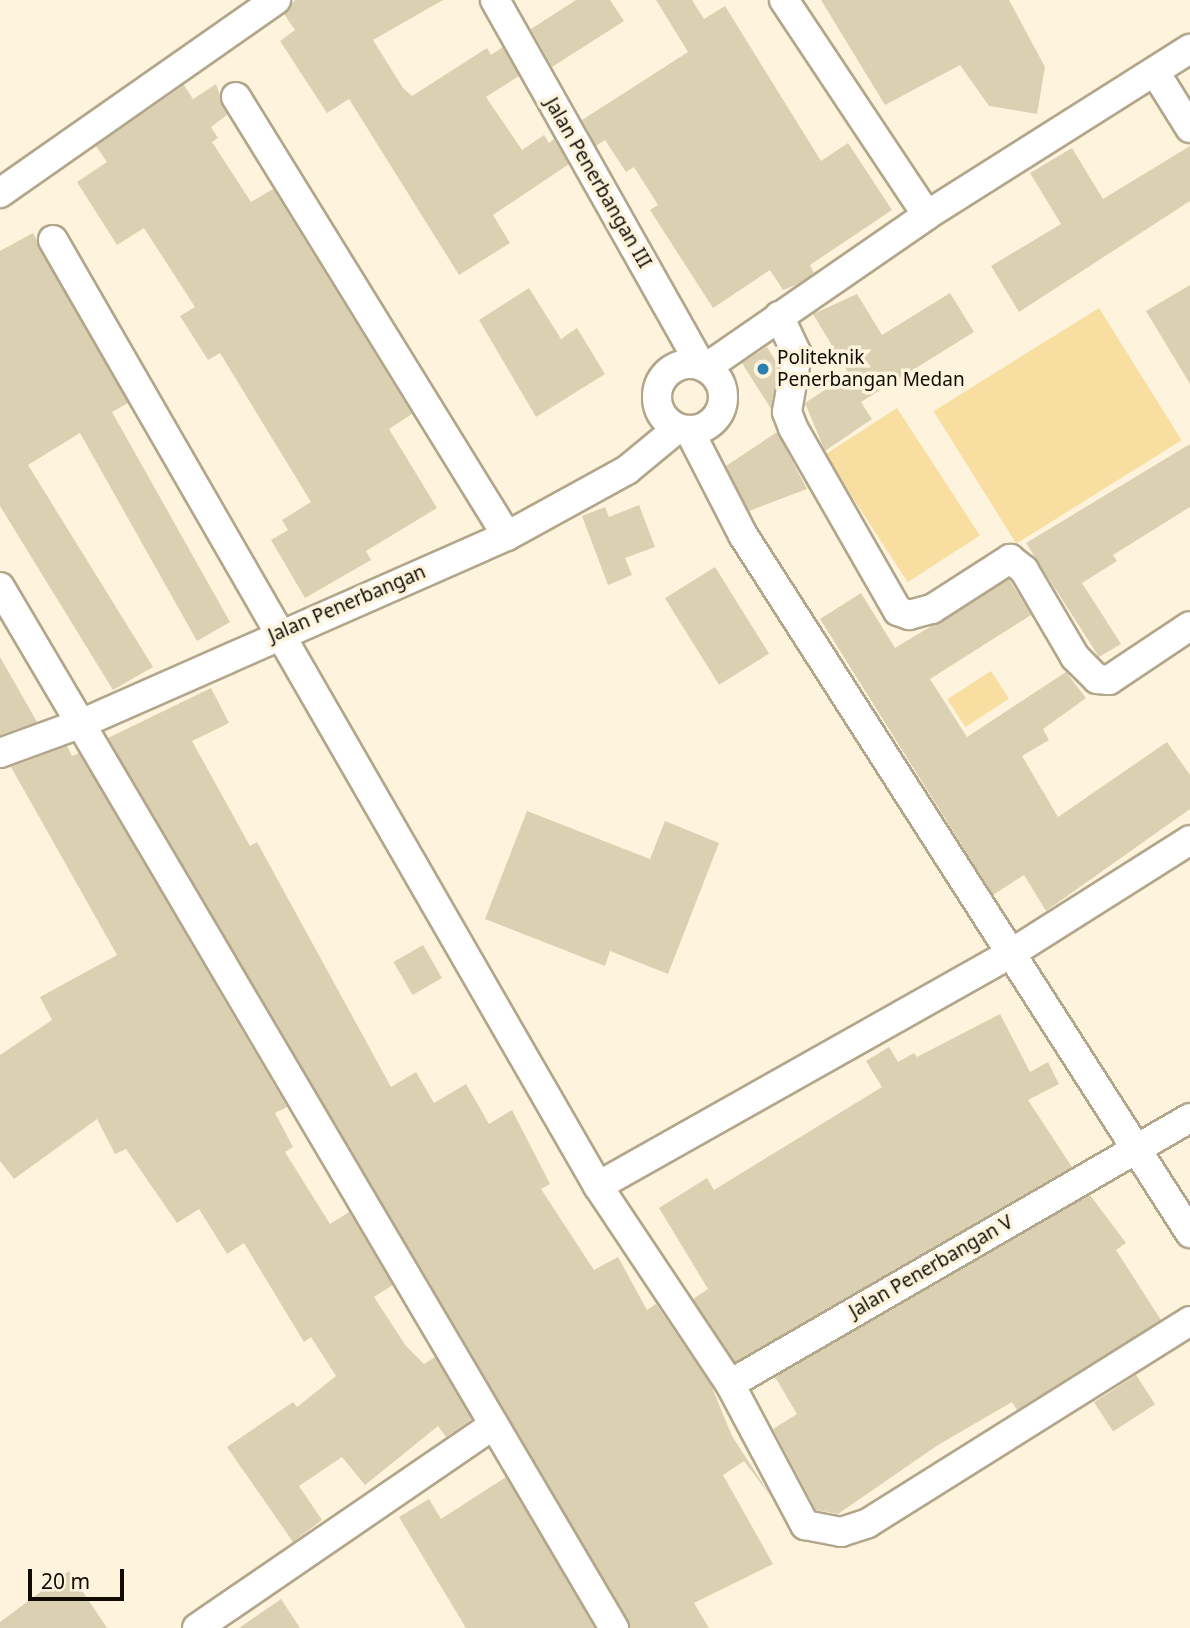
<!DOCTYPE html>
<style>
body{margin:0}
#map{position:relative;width:1190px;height:1628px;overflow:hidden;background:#fef4dd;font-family:"Noto Sans",sans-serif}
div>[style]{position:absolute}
.green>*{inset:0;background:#f8dea1;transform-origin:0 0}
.building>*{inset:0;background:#dcd0b3;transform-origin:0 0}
.roads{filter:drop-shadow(2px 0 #b2a68b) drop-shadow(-2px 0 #b2a68b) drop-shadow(0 2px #b2a68b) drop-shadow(0 -2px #b2a68b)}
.street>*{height:28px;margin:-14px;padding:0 14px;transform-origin:14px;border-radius:14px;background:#fff}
.street>.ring{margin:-14px;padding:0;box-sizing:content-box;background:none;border:28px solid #fff;border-radius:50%}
.dots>*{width:19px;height:19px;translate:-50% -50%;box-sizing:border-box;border:4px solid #fef4dd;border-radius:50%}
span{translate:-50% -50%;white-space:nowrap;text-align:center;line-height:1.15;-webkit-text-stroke:7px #fef4dd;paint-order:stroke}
.street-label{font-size:19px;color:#100c04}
.poi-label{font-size:19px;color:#100c04}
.left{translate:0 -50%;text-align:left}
.scale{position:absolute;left:28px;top:1569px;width:96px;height:32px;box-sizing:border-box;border:4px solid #100c04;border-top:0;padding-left:9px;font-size:21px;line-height:24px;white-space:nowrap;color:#100c04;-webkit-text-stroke:5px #fef4dd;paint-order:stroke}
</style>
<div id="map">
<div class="green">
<i style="left:1099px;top:308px;width:156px;height:195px;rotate:58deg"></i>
<i style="left:897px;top:408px;width:152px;height:86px;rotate:57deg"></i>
<i style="left:991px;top:671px;width:33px;height:52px;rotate:57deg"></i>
</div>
<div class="building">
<i style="clip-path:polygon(443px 0,373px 40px,403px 88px,412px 96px,487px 48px,491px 55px,503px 47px,519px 76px,486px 97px,522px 150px,544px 135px,549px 143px,554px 139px,569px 164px,493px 215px,510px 243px,459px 275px,349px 99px,327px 113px,280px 41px,295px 30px,284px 14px,295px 0)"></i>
<i style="clip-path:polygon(576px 0,610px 0,624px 21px,552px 67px,531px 29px)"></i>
<i style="clip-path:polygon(656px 0,692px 0,704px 19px,725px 6px,821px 161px,848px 143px,892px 210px,810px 265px,814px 273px,796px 285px,783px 290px,770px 270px,713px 308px,650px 210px,658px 205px,634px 167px,626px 172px,605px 140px,596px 146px,582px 120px,688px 52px)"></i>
<i style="clip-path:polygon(821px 0,1009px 0,1045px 67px,1037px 114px,989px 106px,960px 65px,885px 105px)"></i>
<i style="clip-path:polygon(216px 84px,227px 115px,211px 127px,218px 138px,212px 142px,251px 202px,273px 189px,412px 414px,389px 429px,437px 508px,366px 551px,371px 560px,305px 598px,271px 540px,288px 530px,282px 520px,311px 502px,220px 353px,208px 360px,180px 316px,195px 307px,144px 228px,117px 245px,77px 182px,107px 162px,96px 146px,184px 85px,193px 99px)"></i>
<i style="clip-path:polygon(1190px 146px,1190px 201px,1019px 312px,991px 266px,1061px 224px,1030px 173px,1072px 148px,1103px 199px)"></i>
<i style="clip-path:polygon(33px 233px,128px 403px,112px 412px,230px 622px,197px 641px,80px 433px,28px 465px,153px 667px,113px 690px,0 506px,0 251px)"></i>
<i style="clip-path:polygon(1190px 285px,1190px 384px,1146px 311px)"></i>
<i style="clip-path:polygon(529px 288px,561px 339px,577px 328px,605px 374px,536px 417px,479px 320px)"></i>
<i style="clip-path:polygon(950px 293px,974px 332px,861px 402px,872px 419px,825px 451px,805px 403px,849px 374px,813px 314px,857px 294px,882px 335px)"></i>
<i style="clip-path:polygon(767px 347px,778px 365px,771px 409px,742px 363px)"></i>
<i style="clip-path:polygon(777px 432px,807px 489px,749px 511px,726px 466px)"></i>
<i style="clip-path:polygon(1190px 444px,1190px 507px,1113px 555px,1117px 561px,1082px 583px,1121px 644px,1099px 657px,1026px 543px)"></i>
<i style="clip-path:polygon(639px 505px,655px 547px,625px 558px,632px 575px,608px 585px,582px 516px,605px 507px,609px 517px)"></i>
<i style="left:715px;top:567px;width:102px;height:59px;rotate:58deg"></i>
<i style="clip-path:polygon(1009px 579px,1031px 615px,930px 679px,967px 737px,1066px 672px,1086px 698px,1043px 729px,1049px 740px,1022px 756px,1058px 817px,1167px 742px,1190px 775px,1190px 809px,1046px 911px,1024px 875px,993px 895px,820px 619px,861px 593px,895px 648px)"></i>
<i style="clip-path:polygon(0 657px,37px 722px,0 735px)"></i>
<i style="clip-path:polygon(211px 688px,229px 723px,192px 741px,250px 846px,257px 842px,391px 1087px,416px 1072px,434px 1103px,466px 1084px,489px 1124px,512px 1110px,550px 1184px,541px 1189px,594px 1270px,618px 1257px,647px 1310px,656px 1304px,711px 1385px,732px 1436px,772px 1498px,744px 1461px,723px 1475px,773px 1564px,694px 1603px,709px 1628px,631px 1628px,108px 738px)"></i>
<i style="clip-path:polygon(67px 746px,72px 756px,79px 753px,287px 1107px,275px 1113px,293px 1147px,285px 1152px,330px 1224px,349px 1212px,393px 1285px,374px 1297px,406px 1346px,424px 1364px,435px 1357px,472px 1419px,446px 1437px,438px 1426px,365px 1485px,342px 1457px,299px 1486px,322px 1520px,293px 1542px,227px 1447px,293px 1402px,297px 1407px,336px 1376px,311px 1337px,304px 1342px,244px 1243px,227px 1254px,199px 1209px,177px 1223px,126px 1149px,115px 1154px,97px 1119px,14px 1179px,0 1161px,0 1055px,52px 1020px,40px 997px,117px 955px,11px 767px)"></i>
<i style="clip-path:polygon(527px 811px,650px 859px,665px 821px,719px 843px,668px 974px,610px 951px,605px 966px,485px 919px)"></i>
<i style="left:423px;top:945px;width:38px;height:34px;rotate:60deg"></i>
<i style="clip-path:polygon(1000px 1014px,1030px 1072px,1048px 1062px,1059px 1084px,1028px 1100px,1072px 1167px,735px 1362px,693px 1299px,708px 1289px,659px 1208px,707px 1178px,714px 1190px,882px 1087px,866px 1061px,889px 1047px,898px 1062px,914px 1053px,917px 1057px)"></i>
<i style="clip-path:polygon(1090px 1195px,1126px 1243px,1116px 1250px,1161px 1320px,1017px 1410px,1012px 1402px,938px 1445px,838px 1514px,816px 1510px,773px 1429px,797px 1414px,775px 1377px)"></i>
<i style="left:1136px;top:1375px;width:35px;height:50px;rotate:57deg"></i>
<i style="clip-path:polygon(506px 1477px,595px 1628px,466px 1628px,399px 1517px,429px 1499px,441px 1519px)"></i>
<i style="clip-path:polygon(69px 1571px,107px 1628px,0 1628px,0 1622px)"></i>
<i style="clip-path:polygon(281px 1599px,300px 1628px,239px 1628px)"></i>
</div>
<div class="roads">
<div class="street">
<i style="left:495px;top:0;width:419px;rotate:60.6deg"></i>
<i style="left:784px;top:0;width:258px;rotate:56.4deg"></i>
<i style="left:1155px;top:72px;width:66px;rotate:58deg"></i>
<i style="left:236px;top:97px;width:516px;rotate:58.31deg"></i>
<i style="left:0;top:193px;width:337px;rotate:-35deg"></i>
<i style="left:53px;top:240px;width:1092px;rotate:60.05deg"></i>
<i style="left:598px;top:1186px;width:238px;rotate:56.3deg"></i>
<i style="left:730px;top:1384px;width:160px;rotate:62deg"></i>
<i style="left:805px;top:1525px;width:37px;rotate:11deg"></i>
<i style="left:841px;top:1532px;width:28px;rotate:-18deg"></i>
<i style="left:868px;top:1523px;width:380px;rotate:-32.1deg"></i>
<i style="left:779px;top:316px;width:42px;rotate:64.7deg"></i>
<i style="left:797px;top:354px;width:59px;rotate:99.8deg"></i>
<i style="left:787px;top:412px;width:17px;rotate:69deg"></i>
<i style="left:793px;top:428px;width:211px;rotate:60.2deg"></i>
<i style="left:898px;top:611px;width:12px;rotate:20deg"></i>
<i style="left:909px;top:615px;width:24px;rotate:-15deg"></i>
<i style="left:932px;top:609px;width:93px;rotate:-32.7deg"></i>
<i style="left:1010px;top:559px;width:18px;rotate:38deg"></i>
<i style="left:1024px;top:570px;width:101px;rotate:59.6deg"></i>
<i style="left:1075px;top:657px;width:31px;rotate:45deg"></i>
<i style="left:1097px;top:679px;width:12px;rotate:5deg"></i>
<i style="left:1109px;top:680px;width:97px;rotate:-33.7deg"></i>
<i class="ring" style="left:657px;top:364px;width:38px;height:38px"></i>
<i style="left:707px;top:367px;width:267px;rotate:-34.6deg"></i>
<i style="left:927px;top:215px;width:311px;rotate:-32.3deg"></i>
<i style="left:689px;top:430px;width:118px;rotate:62.8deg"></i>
<i style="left:743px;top:535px;width:829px;rotate:57.36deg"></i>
<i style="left:0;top:587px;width:1209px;rotate:59.47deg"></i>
<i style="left:0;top:753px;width:90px;rotate:-20deg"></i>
<i style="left:85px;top:722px;width:461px;rotate:-23.8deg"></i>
<i style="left:507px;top:536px;width:137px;rotate:-28.8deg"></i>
<i style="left:627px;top:470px;width:66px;rotate:-39.5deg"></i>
<i style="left:598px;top:1186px;width:473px;rotate:-29.4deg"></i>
<i style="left:1010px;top:954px;width:213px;rotate:-32.3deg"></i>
<i style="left:730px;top:1384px;width:531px;rotate:-30.04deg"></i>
<i style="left:197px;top:1628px;width:359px;rotate:-34.4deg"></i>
</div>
</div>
<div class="dots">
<i style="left:763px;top:369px;background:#2b80b0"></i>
</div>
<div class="street-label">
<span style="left:598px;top:183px;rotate:60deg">Jalan Penerbangan III</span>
<span style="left:347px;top:604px;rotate:-23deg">Jalan Penerbangan</span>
<span style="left:931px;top:1267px;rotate:-30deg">Jalan Penerbangan V</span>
</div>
<div class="poi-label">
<span class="left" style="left:777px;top:369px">Politeknik<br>Penerbangan Medan</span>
</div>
<div class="scale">20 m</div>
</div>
